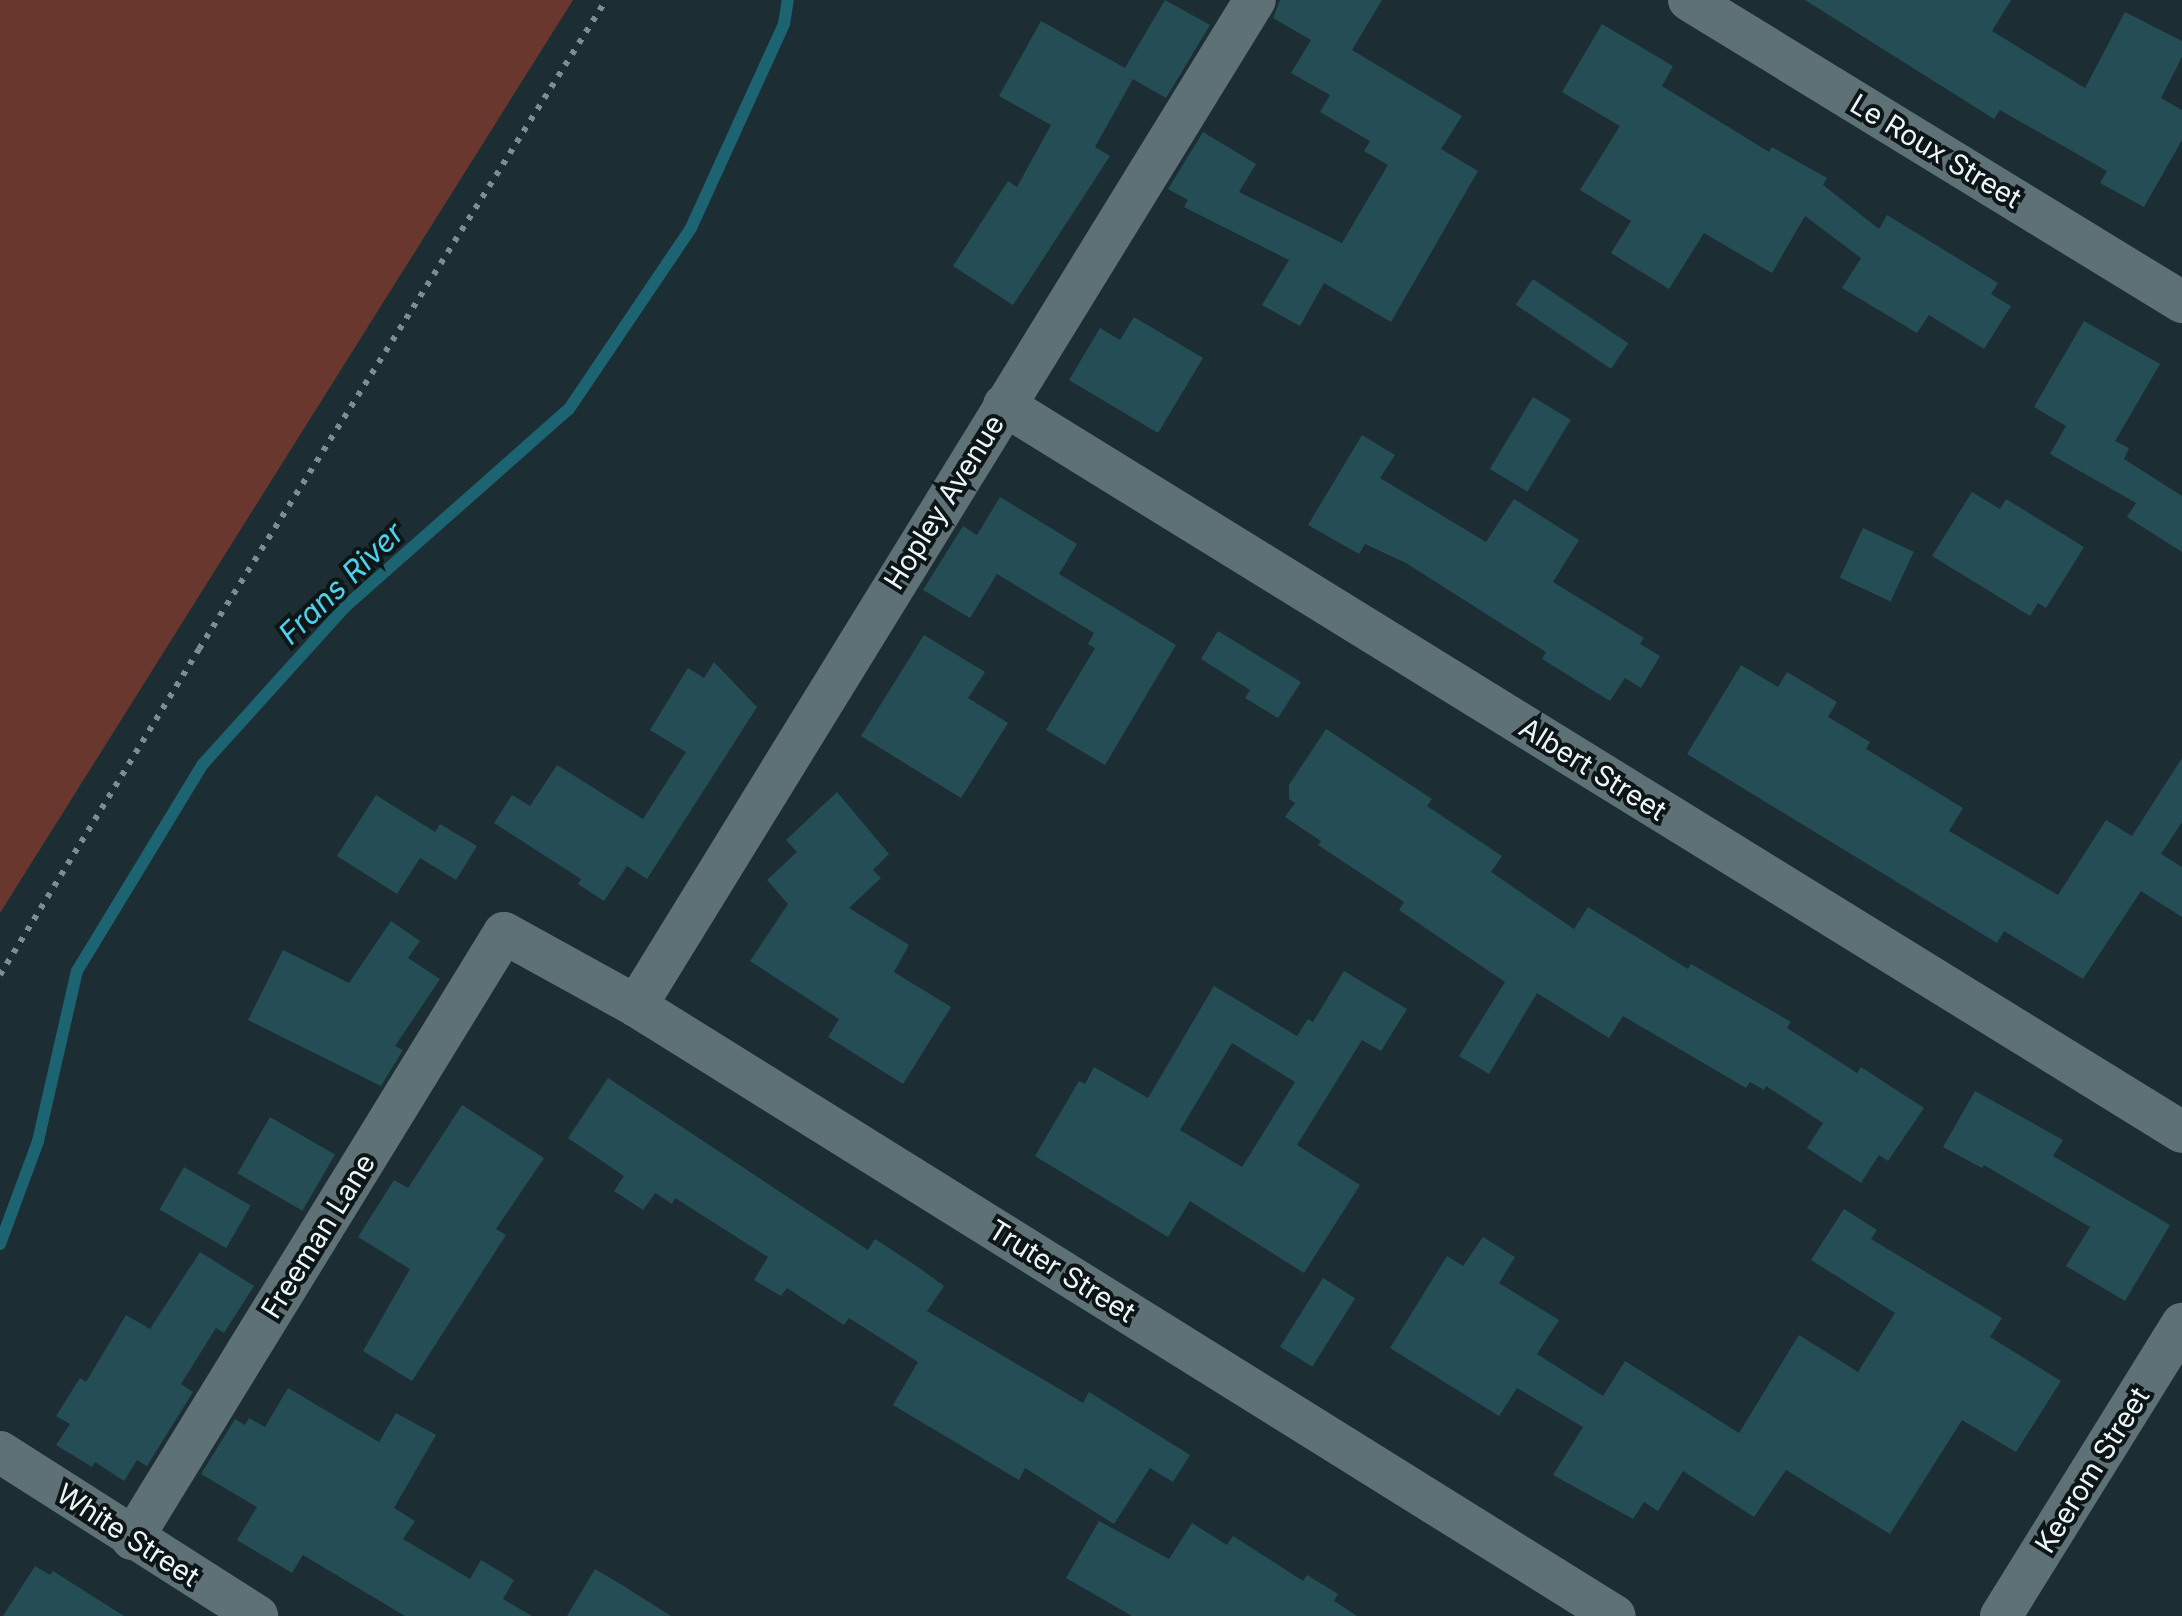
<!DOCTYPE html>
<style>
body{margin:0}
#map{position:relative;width:2182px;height:1616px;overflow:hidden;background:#1c2e33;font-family:Inter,sans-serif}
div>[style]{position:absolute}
.green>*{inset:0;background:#69372e}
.stream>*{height:12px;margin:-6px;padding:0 6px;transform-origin:6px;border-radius:6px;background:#1c6472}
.building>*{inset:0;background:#244d56;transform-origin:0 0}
.path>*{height:6px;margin-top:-3px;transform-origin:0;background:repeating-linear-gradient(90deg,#7e8d91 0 5px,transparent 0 13px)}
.minor>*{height:42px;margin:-21px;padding:0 21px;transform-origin:21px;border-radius:21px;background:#5d7176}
span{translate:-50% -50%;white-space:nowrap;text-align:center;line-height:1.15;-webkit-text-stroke:8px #0d1517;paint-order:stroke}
.street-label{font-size:28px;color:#ebf6f9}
.water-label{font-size:30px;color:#4cd2ed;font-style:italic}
</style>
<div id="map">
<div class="green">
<i style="clip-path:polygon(0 0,573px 0,0 913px)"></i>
</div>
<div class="stream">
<i style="left:0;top:1244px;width:110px;rotate:-69.7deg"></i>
<i style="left:38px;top:1141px;width:174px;rotate:-77.1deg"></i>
<i style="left:77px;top:971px;width:242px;rotate:-58.7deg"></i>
<i style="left:203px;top:764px;width:213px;rotate:-47.9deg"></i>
<i style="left:346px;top:606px;width:298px;rotate:-41.5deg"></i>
<i style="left:569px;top:409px;width:218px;rotate:-56deg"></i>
<i style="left:691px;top:228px;width:224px;rotate:-65.5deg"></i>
<i style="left:784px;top:24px;width:24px;rotate:-81deg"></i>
</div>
<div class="building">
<i style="clip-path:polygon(1165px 0,1210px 25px,1166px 98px,1133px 79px,1095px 147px,1110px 156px,1013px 305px,953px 266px,1008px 181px,1017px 187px,1051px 125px,999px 96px,1041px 21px,1125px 68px)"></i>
<i style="clip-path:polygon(1280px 0,1382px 0,1352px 50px,1462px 116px,1441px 149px,1478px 171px,1391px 322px,1324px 283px,1300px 326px,1262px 305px,1289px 260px,1184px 207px,1188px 200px,1168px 189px,1203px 132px,1256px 164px,1239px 192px,1342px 243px,1388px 165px,1364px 151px,1370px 141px,1320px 112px,1330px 95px,1291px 73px,1311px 40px,1273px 18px)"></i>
<i style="clip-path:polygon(1805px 0,2011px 0,1992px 31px,2085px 88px,2125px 12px,2182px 41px,2182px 57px,2161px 98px,2182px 110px,2182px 140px,2144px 207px,2100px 183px,2107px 171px,2000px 110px,1994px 119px)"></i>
<i style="clip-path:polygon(1602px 24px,1673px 66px,1662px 86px,1769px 152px,1772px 147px,1827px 178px,1823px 185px,1879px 229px,1887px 215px,1998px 283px,1991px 294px,2011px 306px,1984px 349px,1929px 315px,1917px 333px,1842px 288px,1861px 258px,1805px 216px,1772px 273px,1704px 233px,1669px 289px,1611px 253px,1631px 221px,1580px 190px,1620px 126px,1562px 92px)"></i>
<i style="left:1533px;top:279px;width:115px;height:31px;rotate:34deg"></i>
<i style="clip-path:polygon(1134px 317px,1203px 358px,1158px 433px,1069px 380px,1100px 328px,1120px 340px)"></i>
<i style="clip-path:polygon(2084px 321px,2160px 364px,2115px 441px,2129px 448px,2124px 459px,2182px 496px,2182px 552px,2127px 517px,2136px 503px,2050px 454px,2066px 426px,2034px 407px)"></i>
<i style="left:1533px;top:397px;width:44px;height:84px;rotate:31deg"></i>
<i style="clip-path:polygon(1362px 435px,1395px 455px,1380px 478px,1486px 542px,1514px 499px,1579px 540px,1553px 582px,1644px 638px,1640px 644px,1660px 656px,1641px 688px,1625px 678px,1610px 701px,1542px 659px,1546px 652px,1406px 563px,1365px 544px,1359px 554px,1308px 525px)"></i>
<i style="clip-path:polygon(1972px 492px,2000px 509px,2006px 499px,2084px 547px,2046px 608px,2038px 603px,2030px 616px,1932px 556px)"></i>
<i style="clip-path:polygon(1000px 497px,1077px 544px,1059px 574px,1176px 645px,1105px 765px,1046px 730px,1095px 648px,1088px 644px,1094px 633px,997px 574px,970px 618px,923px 590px,963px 526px,977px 535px)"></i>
<i style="left:1863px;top:528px;width:56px;height:55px;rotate:25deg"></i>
<i style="clip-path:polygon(1218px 631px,1301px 682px,1278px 718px,1245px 698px,1250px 690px,1201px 659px)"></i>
<i style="clip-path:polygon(924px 635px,985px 672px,968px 698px,1008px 723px,961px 798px,861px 736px)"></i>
<i style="clip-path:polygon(714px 662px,757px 707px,647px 879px,627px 866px,604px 901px,578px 884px,581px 879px,494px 823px,512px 795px,530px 806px,557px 765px,643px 819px,686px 752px,650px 730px,688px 668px,704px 678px)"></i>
<i style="clip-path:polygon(1741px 665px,1778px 687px,1787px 672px,1837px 702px,1828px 717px,1870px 742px,1866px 749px,1963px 808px,1949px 831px,2058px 895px,2106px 820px,2132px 836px,2182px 758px,2182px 822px,2161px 854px,2182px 867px,2182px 917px,2141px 891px,2083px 979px,2004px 931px,1997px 943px,1687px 754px)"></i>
<i style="clip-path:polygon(1326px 729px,1432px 799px,1427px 806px,1502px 856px,1491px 872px,1574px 929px,1588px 907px,1688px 969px,1691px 964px,1791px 1022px,1787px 1028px,1857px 1073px,1861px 1067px,1924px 1108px,1888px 1161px,1879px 1155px,1861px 1183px,1807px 1148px,1823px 1123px,1766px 1086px,1764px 1090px,1750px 1082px,1746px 1088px,1623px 1016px,1609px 1038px,1537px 993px,1489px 1074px,1459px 1056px,1505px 982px,1399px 910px,1404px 902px,1318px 845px,1321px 841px,1285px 817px,1295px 803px,1289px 799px,1289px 785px)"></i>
<i style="clip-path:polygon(837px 792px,889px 854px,873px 870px,881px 878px,849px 908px,909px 945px,894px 972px,951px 1007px,903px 1084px,828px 1037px,839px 1019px,750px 961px,788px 904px,767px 880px,797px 852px,786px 840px)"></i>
<i style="clip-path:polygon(376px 795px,435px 832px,440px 824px,477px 846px,456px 880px,420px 858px,397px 894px,337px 856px)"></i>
<i style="clip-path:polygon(391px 921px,420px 941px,408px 958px,440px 979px,395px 1046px,403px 1050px,381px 1086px,248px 1020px,283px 950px,349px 983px)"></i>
<i style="clip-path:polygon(evenodd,1344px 971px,1407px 1009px,1381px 1051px,1362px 1040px,1297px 1145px,1360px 1185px,1304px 1273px,1190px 1201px,1168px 1237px,1035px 1156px,1079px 1081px,1085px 1084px,1094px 1067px,1148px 1098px,1214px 986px,1297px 1036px,1308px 1019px,1313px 1022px,1344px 971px,1232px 1043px,1295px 1082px,1242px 1167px,1180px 1130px,1232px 1043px)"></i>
<i style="clip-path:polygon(608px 1078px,868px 1250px,875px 1239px,918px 1267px,944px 1286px,927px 1311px,1083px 1403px,1089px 1392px,1190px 1455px,1173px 1482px,1150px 1468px,1114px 1524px,1025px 1468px,1019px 1480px,893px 1405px,918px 1362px,849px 1318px,844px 1325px,787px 1288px,781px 1296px,754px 1280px,768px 1257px,675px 1198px,672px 1204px,655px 1193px,643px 1210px,614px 1191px,624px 1176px,568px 1138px)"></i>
<i style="clip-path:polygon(1975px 1091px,2063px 1140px,2053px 1156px,2170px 1225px,2125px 1301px,2066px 1266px,2090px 1227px,1984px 1165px,1982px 1168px,1943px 1147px)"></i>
<i style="clip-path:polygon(462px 1105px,544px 1158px,496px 1229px,506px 1235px,412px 1381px,363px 1351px,410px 1269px,358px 1237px,394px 1180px,408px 1188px)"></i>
<i style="left:270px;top:1117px;width:75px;height:65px;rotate:30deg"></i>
<i style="left:184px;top:1167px;width:77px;height:49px;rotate:30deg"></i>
<i style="clip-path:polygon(1844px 1209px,1877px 1230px,1871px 1239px,2002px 1318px,1990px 1337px,2061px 1381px,2016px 1452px,1962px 1420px,1890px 1534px,1786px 1470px,1754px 1517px,1683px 1471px,1658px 1511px,1644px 1502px,1633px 1519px,1553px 1475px,1583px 1427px,1517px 1388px,1499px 1416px,1390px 1348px,1447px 1256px,1463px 1266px,1483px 1237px,1515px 1257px,1499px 1283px,1559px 1320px,1537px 1354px,1603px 1396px,1625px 1361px,1739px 1433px,1799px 1335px,1858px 1372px,1895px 1313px,1811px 1260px)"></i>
<i style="clip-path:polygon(200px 1252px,254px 1286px,224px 1333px,216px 1328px,181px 1384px,193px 1392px,147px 1466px,137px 1460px,124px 1481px,95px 1462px,92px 1467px,56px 1445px,70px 1424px,56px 1416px,80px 1378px,86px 1382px,126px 1315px,150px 1329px)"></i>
<i style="left:1323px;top:1278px;width:38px;height:81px;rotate:32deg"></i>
<i style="clip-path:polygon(288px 1388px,379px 1442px,396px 1413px,436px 1435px,394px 1508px,415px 1521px,403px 1539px,470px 1579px,481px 1560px,514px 1580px,503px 1599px,532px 1616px,405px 1616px,303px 1555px,292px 1573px,237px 1540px,257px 1507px,201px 1474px,235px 1419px,245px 1425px,249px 1418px,265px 1427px)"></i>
<i style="clip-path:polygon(1099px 1521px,1169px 1559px,1192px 1523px,1227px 1545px,1233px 1536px,1303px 1581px,1307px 1575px,1338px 1594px,1334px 1601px,1357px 1616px,1132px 1616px,1066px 1578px)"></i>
<i style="clip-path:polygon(35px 1566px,50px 1575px,53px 1571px,124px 1616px,3px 1616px)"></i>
<i style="clip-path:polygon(595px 1569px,622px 1585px,671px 1616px,567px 1616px)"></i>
</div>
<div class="path">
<i style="left:0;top:975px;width:382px;rotate:-58.6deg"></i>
<i style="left:199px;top:649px;width:766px;rotate:-57.91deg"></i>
</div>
<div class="minor">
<i style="left:1689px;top:0;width:578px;rotate:31.49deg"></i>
<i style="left:1004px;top:405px;width:1384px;rotate:31.68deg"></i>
<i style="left:636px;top:1006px;width:1181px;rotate:-58.4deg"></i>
<i style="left:0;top:1452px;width:305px;rotate:32.5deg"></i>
<i style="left:132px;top:1539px;width:711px;rotate:-58.46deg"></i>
<i style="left:504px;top:933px;width:151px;rotate:28.9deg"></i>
<i style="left:636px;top:1006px;width:1153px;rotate:31.93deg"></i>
<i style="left:2001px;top:1616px;width:344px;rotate:-58.2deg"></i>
</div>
<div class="street-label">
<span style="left:1936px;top:151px;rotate:31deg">Le Roux Street</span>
<span style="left:944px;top:502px;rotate:-58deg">Hopley Avenue</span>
<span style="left:1593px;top:769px;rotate:32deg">Albert Street</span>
<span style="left:318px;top:1236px;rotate:-58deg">Freeman Lane</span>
<span style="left:1062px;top:1271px;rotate:32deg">Truter Street</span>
<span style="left:2092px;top:1470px;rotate:-58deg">Keerom Street</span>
<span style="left:128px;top:1535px;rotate:33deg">White Street</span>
</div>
<div class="water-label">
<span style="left:341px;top:583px;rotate:-44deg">Frans River</span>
</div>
</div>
